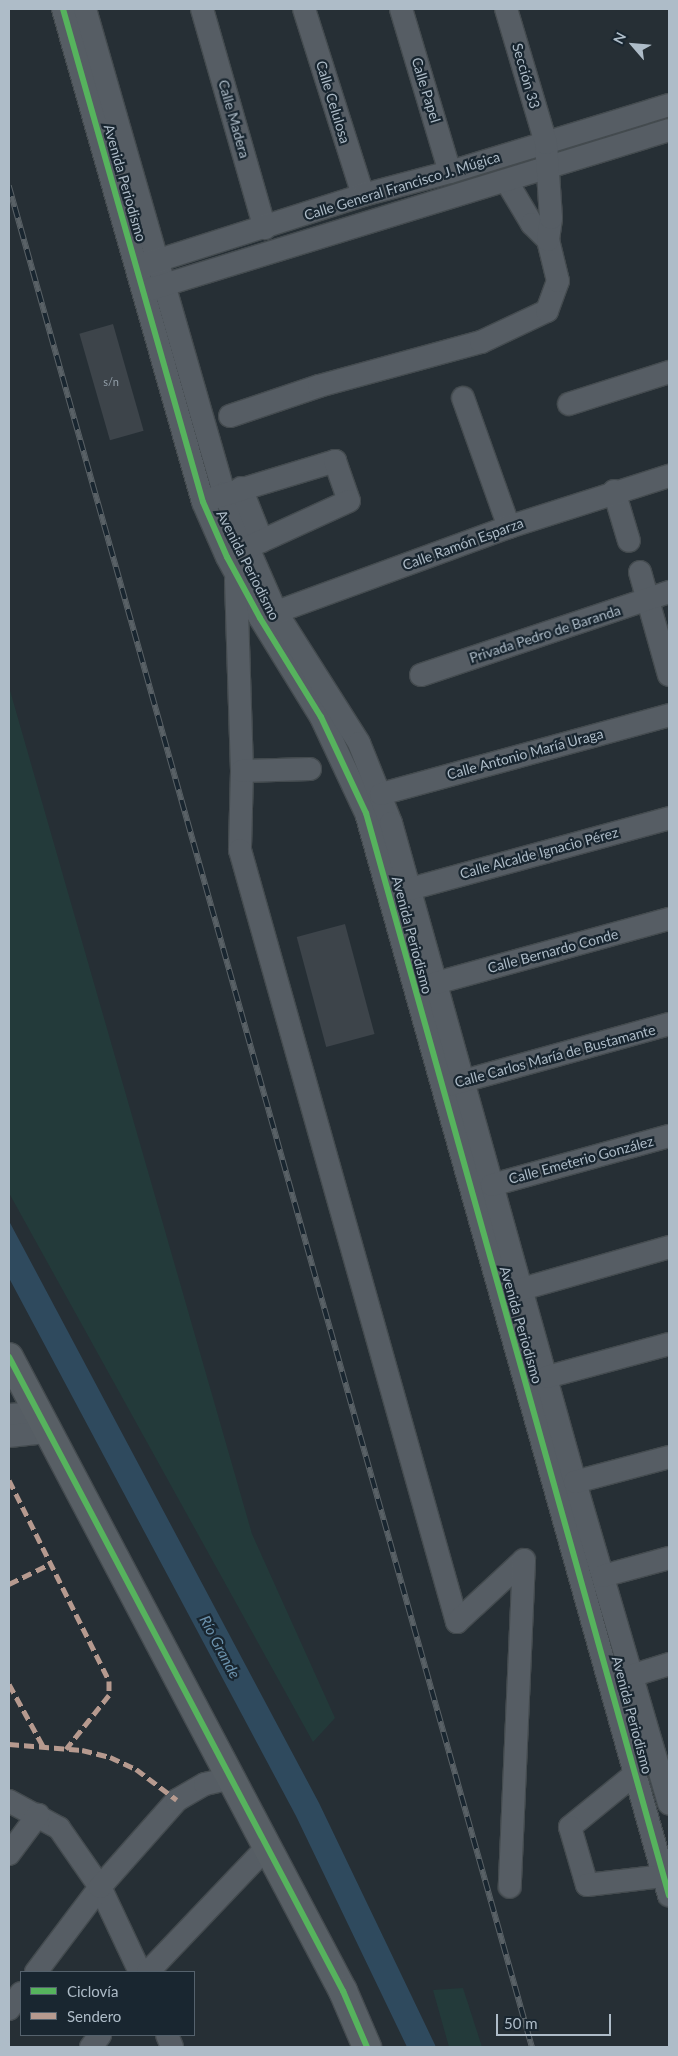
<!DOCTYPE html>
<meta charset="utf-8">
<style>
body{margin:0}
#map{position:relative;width:678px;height:2056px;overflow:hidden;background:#262f35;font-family:Lato,sans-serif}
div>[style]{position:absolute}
.green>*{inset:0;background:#233a3a}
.water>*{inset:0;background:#2f4a5e}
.building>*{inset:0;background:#3d444a;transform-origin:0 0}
.roads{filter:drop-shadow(1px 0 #444b4f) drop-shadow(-1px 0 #444b4f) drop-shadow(0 1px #444b4f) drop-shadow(0 -1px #444b4f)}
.minor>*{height:22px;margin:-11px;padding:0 11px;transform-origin:11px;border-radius:11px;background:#565d64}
.major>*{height:28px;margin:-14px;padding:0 14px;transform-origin:14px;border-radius:14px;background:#585f65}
.rail>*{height:5.5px;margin-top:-2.75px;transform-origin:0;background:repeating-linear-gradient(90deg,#192630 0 11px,#596166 0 22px);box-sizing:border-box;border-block:1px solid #596166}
.quiet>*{height:5px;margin-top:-2.5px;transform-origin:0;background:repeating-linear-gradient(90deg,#b69a8f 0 10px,transparent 0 15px)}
.cycleway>*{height:6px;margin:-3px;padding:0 3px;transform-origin:3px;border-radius:3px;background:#56b35d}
span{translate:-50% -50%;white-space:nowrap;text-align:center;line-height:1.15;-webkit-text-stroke:4.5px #192630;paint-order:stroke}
.number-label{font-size:11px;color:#929ea8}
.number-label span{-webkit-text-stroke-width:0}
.street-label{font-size:14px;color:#aebcc8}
.water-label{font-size:15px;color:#6c93ae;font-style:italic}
.frame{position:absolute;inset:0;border:10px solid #aebcc8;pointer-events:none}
.legend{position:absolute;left:20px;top:1971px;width:175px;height:65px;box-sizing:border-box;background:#192630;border:1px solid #55626d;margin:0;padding:6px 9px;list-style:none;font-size:15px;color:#aebcc8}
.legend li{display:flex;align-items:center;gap:10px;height:25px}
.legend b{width:25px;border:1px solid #55626d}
.north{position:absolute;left:608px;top:20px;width:50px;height:50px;-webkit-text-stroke:4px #192630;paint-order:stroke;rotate:297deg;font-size:14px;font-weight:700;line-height:20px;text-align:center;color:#aebcc8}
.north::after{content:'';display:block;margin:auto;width:18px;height:22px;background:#aebcc8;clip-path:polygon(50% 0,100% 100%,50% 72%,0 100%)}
.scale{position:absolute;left:496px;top:2014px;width:115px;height:22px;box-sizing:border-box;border:2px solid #aebcc8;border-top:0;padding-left:6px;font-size:15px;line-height:18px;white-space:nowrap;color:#aebcc8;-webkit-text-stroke:4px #192630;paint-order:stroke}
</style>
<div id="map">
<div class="green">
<i style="clip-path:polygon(9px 687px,252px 1534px,335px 1718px,313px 1742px,9px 1193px)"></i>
<i style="clip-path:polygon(463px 1988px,482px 2047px,449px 2047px,433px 1990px)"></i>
</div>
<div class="water">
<i style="clip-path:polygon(9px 1221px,319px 1803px,436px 2047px,407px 2047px,296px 1816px,9px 1278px)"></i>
</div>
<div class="building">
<i style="left:113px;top:324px;width:111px;height:35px;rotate:74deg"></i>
<i style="left:345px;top:924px;width:114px;height:50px;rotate:75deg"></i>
</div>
<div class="roads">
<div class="minor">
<i style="left:63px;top:9px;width:512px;rotate:74.15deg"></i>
<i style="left:203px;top:502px;width:60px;rotate:66.4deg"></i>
<i style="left:227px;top:557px;width:69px;rotate:61.6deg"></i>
<i style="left:260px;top:618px;width:116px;rotate:58.4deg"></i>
<i style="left:321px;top:717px;width:106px;rotate:64.9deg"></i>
<i style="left:366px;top:813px;width:1124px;rotate:74.36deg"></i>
<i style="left:85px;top:9px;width:504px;rotate:73.98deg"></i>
<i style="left:224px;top:493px;width:130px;rotate:66.4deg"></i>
<i style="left:276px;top:612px;width:155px;rotate:57.6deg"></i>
<i style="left:359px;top:743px;width:86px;rotate:68.2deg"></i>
<i style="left:391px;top:823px;width:684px;rotate:74.4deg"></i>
<i style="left:575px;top:1482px;width:335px;rotate:73.7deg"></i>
<i style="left:202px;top:9px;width:228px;rotate:74deg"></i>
<i style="left:304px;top:9px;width:195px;rotate:72.4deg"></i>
<i style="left:401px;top:9px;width:170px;rotate:73.3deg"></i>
<i style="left:507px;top:182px;width:49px;rotate:59.2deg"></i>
<i style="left:532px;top:224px;width:23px;rotate:45deg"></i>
<i style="left:144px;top:265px;width:230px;rotate:-17.7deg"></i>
<i style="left:363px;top:195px;width:90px;rotate:-14.8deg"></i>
<i style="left:450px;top:172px;width:229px;rotate:-17deg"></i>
<i style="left:151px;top:289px;width:542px;rotate:-17.06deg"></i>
<i style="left:463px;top:398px;width:137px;rotate:70.4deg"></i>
<i style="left:569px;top:404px;width:105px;rotate:-17.7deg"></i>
<i style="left:230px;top:416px;width:94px;rotate:-18.6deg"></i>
<i style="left:319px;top:386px;width:168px;rotate:-15.2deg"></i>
<i style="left:481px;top:342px;width:73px;rotate:-25.2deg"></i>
<i style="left:547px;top:311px;width:32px;rotate:-70deg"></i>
<i style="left:558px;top:281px;width:42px;rotate:-103.7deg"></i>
<i style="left:548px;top:240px;width:22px;rotate:-82deg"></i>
<i style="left:551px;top:218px;width:75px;rotate:-93.8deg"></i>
<i style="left:546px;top:143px;width:140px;rotate:-106.6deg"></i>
<i style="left:241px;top:488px;width:57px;rotate:68.4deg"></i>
<i style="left:614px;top:491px;width:52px;rotate:73.3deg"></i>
<i style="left:210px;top:499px;width:131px;rotate:-16.9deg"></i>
<i style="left:335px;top:461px;width:42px;rotate:70.7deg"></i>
<i style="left:349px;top:501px;width:128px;rotate:155.4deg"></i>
<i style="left:640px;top:572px;width:107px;rotate:74.3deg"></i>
<i style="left:236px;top:580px;width:191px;rotate:88.2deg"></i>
<i style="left:242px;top:771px;width:79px;rotate:91.5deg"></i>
<i style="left:240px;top:850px;width:802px;rotate:74.3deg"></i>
<i style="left:457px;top:1622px;width:91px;rotate:-42.8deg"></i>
<i style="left:524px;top:1560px;width:327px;rotate:92.5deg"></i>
<i style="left:263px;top:617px;width:262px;rotate:-20.1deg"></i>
<i style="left:509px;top:527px;width:168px;rotate:-17.7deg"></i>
<i style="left:421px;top:675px;width:262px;rotate:-18.5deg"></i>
<i style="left:242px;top:771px;width:68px;rotate:-1.7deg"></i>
<i style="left:381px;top:794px;width:299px;rotate:-15.3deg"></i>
<i style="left:410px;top:889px;width:269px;rotate:-15.3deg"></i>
<i style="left:436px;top:983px;width:242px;rotate:-15.4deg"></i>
<i style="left:449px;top:1085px;width:228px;rotate:-15.5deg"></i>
<i style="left:492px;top:1185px;width:184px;rotate:-15.5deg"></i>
<i style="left:522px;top:1289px;width:153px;rotate:-15.9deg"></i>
<i style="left:547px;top:1377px;width:126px;rotate:-15.1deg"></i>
<i style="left:9px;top:1415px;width:27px;rotate:-4deg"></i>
<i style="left:9px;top:1436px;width:37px;rotate:-6deg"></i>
<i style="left:575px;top:1482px;width:97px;rotate:-14.9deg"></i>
<i style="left:603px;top:1576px;width:68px;rotate:-15.3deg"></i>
<i style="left:618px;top:1680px;width:53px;rotate:-17.4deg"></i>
<i style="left:635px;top:1774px;width:84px;rotate:140.8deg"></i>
<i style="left:570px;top:1827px;width:60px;rotate:73.7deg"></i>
<i style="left:587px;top:1885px;width:78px;rotate:-6.7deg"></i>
<i style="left:9px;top:1801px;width:57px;rotate:28.4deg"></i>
<i style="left:59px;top:1828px;width:72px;rotate:55.2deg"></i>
<i style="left:100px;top:1887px;width:94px;rotate:64.8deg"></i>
<i style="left:9px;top:1854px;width:49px;rotate:-53.4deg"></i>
<i style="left:36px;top:1972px;width:106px;rotate:-53deg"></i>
<i style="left:100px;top:1887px;width:116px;rotate:-48.5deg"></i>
<i style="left:177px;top:1800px;width:32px;rotate:-30deg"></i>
<i style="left:205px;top:1784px;width:27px;rotate:-13deg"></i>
<i style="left:148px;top:1972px;width:173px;rotate:-46.4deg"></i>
<i style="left:9px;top:2009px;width:20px;rotate:-53deg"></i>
<i style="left:167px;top:2035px;width:13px;rotate:67deg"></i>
<i style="left:91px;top:2047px;width:15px;rotate:-53deg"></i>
</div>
<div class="major">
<i style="left:9px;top:1357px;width:717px;rotate:62.22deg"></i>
<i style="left:343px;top:1991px;width:61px;rotate:66.8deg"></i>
</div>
</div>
<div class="rail">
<i style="left:9px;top:186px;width:1933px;rotate:74.3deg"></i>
</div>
<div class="quiet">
<i style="left:9px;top:1480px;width:225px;rotate:63.5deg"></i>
<i style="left:109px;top:1681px;width:14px;rotate:90deg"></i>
<i style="left:109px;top:1695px;width:69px;rotate:128.5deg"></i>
<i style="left:9px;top:1584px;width:46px;rotate:-26deg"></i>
<i style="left:9px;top:1684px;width:71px;rotate:61.3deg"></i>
<i style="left:9px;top:1744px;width:73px;rotate:4.7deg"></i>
<i style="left:82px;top:1750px;width:29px;rotate:14deg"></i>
<i style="left:110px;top:1757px;width:29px;rotate:25deg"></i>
<i style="left:136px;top:1769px;width:51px;rotate:37.1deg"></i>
</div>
<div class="cycleway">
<i style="left:63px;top:9px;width:512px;rotate:74.15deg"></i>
<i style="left:203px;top:502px;width:60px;rotate:66.4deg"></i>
<i style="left:227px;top:557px;width:69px;rotate:61.6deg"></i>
<i style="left:260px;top:618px;width:116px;rotate:58.4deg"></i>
<i style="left:321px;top:717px;width:106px;rotate:64.9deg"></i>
<i style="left:366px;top:813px;width:1124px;rotate:74.36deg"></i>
<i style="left:9px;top:1357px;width:717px;rotate:62.22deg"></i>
<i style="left:343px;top:1991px;width:61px;rotate:66.8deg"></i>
</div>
<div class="number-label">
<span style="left:111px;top:382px">s/n</span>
</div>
<div class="street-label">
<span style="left:526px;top:76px;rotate:74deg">Sección 33</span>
<span style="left:426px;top:90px;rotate:73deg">Calle Papel</span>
<span style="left:333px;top:102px;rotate:73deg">Calle Celulosa</span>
<span style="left:234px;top:119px;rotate:74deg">Calle Madera</span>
<span style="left:125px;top:183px;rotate:74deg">Avenida Periodismo</span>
<span style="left:402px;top:186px;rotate:-17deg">Calle General Francisco J. Múgica</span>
<span style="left:463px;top:544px;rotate:-20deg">Calle Ramón Esparza</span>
<span style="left:248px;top:565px;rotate:63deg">Avenida Periodismo</span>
<span style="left:545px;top:634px;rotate:-18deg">Privada Pedro de Baranda</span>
<span style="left:525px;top:754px;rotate:-15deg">Calle Antonio María Uraga</span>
<span style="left:539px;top:853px;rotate:-15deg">Calle Alcalde Ignacio Pérez</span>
<span style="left:412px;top:935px;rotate:75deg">Avenida Periodismo</span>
<span style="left:553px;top:951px;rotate:-15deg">Calle Bernardo Conde</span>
<span style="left:555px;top:1056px;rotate:-15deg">Calle Carlos María de Bustamante</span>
<span style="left:581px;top:1160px;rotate:-15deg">Calle Emeterio González</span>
<span style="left:521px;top:1325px;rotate:74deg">Avenida Periodismo</span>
<span style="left:632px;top:1715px;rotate:75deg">Avenida Periodismo</span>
</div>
<div class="water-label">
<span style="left:220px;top:1647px;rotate:62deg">Río Grande</span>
</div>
<div class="frame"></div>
<ul class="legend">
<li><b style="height:6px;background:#56b35d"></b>Ciclovía</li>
<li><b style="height:6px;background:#b69a8f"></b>Sendero</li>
</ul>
<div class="north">N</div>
<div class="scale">50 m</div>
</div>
